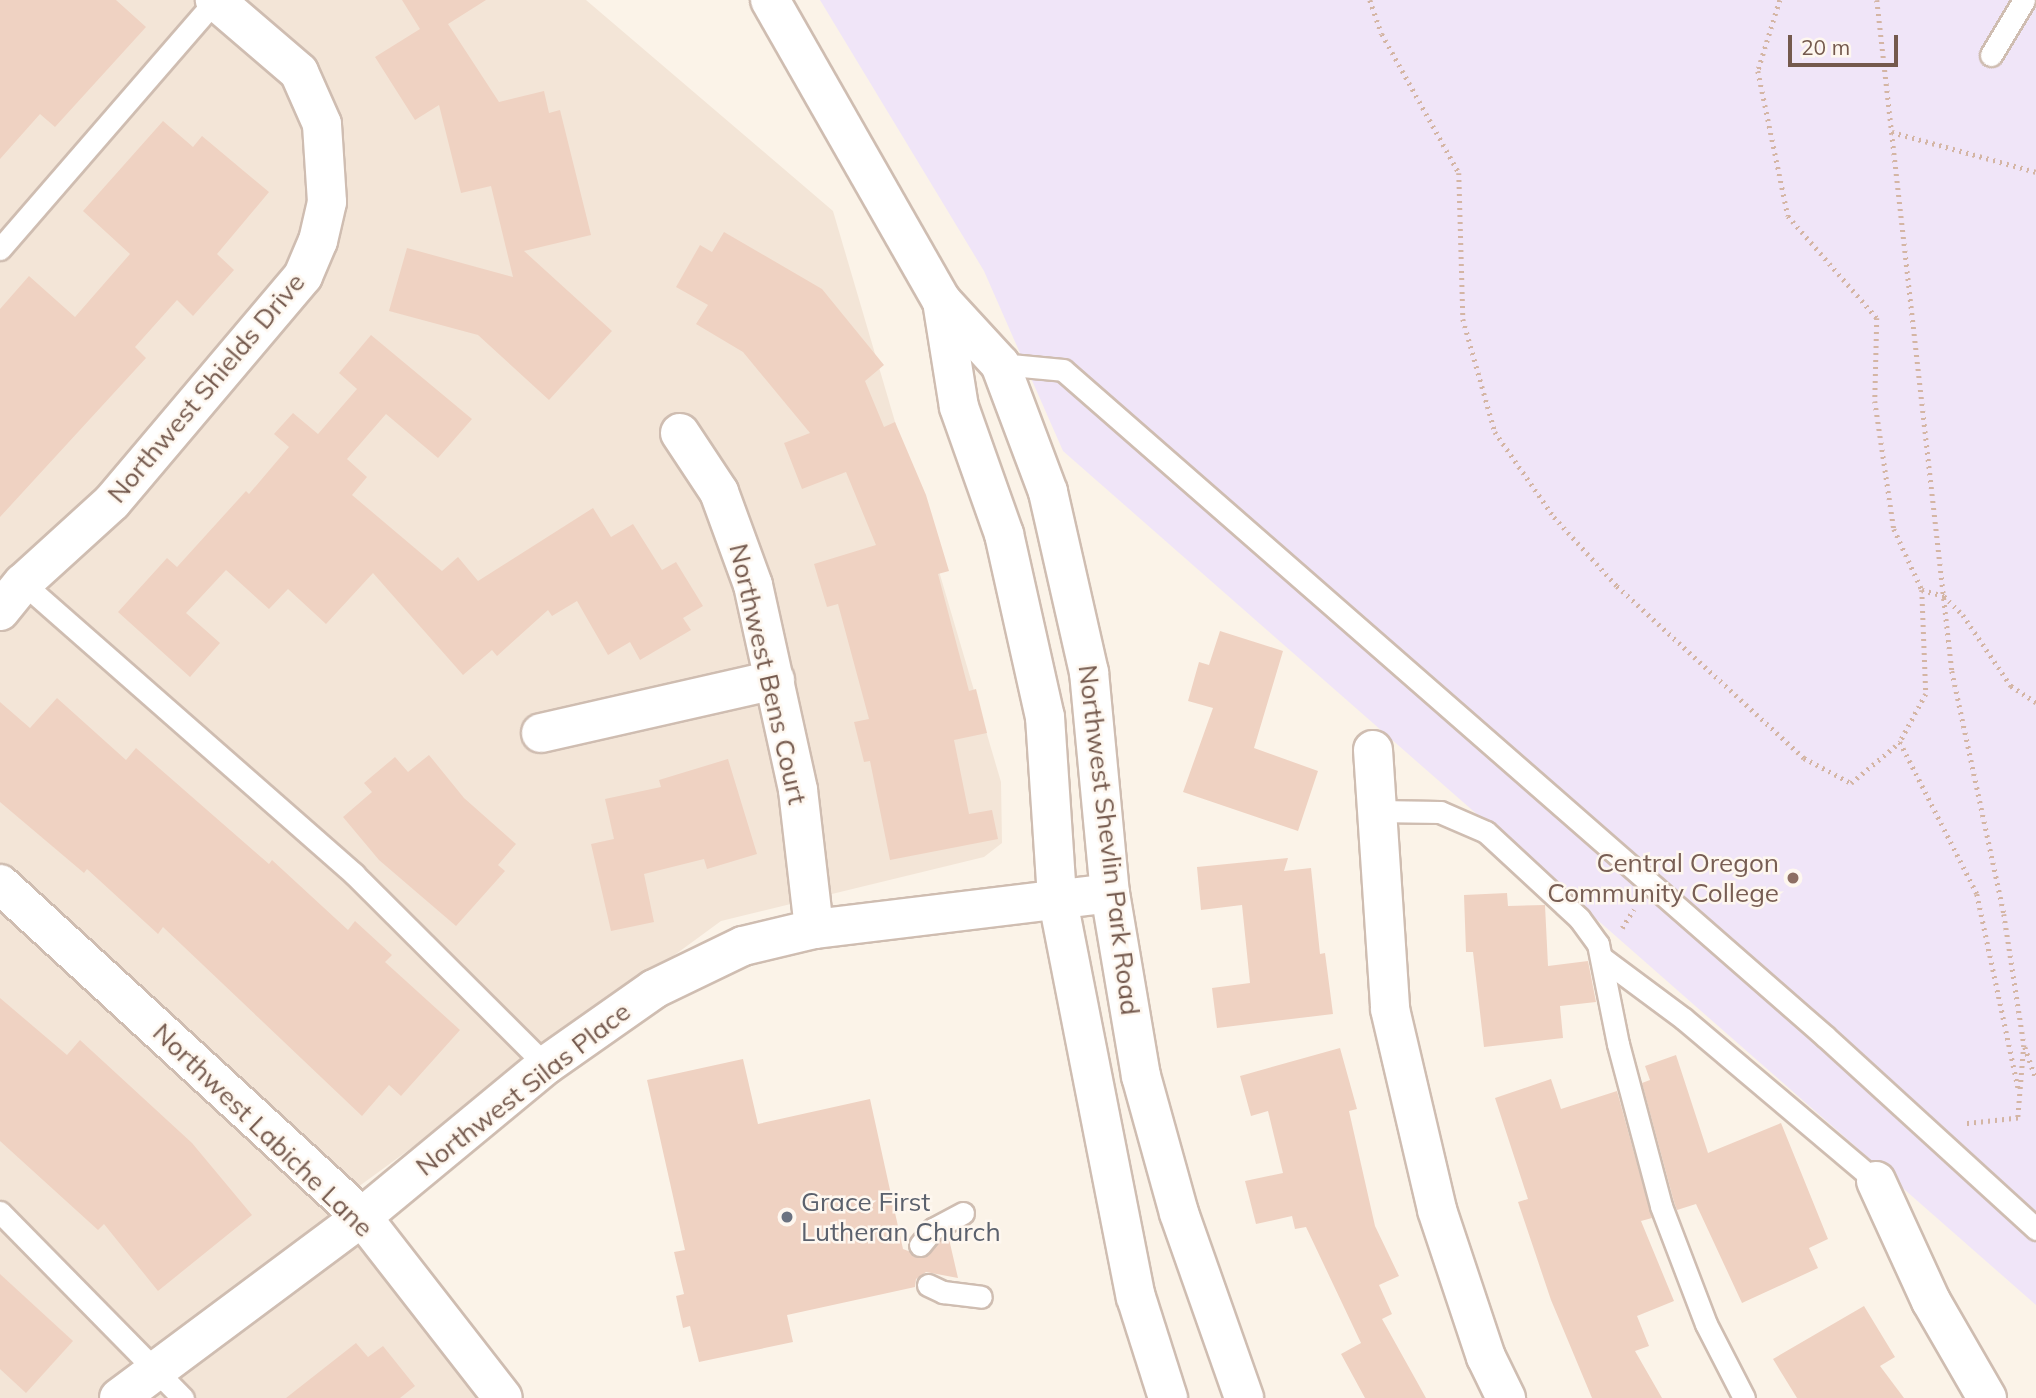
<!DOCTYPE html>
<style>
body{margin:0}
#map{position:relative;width:2036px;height:1398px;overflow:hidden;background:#fbf3e8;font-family:Mulish,sans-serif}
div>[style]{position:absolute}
.residential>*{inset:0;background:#f3e5d7}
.education>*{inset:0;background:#f0e5f8}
.building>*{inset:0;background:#efd2c2}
.path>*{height:4.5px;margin-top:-2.25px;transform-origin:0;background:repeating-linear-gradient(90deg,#d4b5a4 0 2px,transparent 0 7px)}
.roads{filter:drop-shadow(2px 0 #cfbdb1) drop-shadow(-2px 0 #cfbdb1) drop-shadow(0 2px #cfbdb1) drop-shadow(0 -2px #cfbdb1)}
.lane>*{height:21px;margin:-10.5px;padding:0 10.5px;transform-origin:10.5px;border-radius:10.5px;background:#fff}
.street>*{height:38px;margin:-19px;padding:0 19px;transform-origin:19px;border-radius:19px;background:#fff}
.secondary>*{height:38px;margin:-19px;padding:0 19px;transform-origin:19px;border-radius:19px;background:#fff}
.dots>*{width:19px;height:19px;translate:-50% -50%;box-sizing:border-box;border:4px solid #fef7ef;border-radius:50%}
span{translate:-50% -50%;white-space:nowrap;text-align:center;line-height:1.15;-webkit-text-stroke:5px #fef7ef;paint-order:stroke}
.street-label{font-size:26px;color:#74594d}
.education-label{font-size:26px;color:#785e54}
.right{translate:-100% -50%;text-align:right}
.worship-label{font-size:26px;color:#5b616d}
.left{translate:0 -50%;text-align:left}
.scale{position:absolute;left:1788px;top:35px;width:110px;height:32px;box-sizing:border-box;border:4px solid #74594d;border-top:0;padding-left:9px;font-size:21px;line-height:24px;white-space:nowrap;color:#74594d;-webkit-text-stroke:5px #fef7ef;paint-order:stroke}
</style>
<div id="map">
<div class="residential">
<i style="clip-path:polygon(0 0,586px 0,833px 211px,1001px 782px,1002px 843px,984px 857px,721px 921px,328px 1209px,427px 1327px,476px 1398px,0 1398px)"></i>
</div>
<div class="education">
<i style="clip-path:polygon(820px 0,2036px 0,2036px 1305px,1063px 451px,984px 271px)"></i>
</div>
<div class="building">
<i style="clip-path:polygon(0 0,116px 0,146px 27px,55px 127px,40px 114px,0 159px)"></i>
<i style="clip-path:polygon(402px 0,486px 0,448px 24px,499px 102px,544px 91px,549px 113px,560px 110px,591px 235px,524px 251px,612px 331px,549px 400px,478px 335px,389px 311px,407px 248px,513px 277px,491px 186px,461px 193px,439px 105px,415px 120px,375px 57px,420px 29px)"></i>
<i style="clip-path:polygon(163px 121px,193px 147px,202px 136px,269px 192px,217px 254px,234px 270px,193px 316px,177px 300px,135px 347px,146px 358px,0 517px,0 309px,29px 276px,75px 317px,130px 254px,83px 211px)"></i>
<i style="clip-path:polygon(724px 232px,822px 289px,884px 365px,865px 381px,884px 427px,895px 422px,926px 495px,949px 571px,938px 574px,969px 691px,976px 689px,987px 733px,954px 740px,969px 814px,992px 810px,998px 839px,890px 860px,870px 761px,864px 762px,854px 722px,869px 719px,838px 604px,827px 607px,814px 564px,876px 545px,846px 472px,802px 489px,784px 443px,810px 433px,743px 352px,696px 324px,708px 305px,676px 287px,700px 245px,712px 252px)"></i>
<i style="clip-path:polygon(371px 335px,472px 419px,438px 458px,386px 414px,347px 459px,367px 477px,352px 495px,442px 571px,458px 557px,478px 581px,593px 508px,611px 537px,633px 524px,662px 570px,676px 562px,703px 606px,683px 618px,691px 630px,640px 660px,630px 642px,608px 655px,577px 601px,552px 616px,548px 610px,497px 656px,492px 650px,463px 675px,373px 573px,326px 624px,288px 589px,269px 609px,226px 570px,186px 613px,220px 643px,190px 677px,118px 612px,167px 558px,177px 567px,246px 491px,249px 494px,289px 447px,274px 434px,293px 413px,318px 434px,357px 389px,339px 373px)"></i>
<i style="clip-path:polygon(1220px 631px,1283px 651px,1254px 748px,1318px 771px,1298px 831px,1183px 792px,1213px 708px,1188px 701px,1199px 662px,1209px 665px)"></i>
<i style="clip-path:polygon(57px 698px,126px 760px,136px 748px,269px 864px,272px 860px,348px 930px,355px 921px,392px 955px,385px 962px,460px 1030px,401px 1096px,389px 1085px,362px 1116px,163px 927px,158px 934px,87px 869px,84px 873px,0 802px,0 702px,30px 728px)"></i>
<i style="clip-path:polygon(429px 755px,464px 798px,516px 844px,498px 865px,505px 871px,456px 926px,379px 860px,343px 817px,372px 792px,364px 783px,395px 757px,408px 772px)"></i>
<i style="clip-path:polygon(728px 759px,757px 854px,707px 869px,704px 859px,644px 874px,654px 922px,611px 931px,591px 844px,614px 839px,605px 799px,661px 787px,659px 780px)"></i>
<i style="clip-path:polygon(1288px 858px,1284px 871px,1311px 868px,1320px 954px,1325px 953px,1333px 1014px,1217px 1028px,1212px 988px,1250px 983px,1242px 905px,1201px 910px,1197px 867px)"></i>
<i style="clip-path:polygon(1507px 893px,1508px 906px,1545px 905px,1548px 966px,1588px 961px,1596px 1002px,1560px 1006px,1563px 1038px,1484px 1047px,1473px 952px,1466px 952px,1464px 895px)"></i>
<i style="clip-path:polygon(0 998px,67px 1055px,80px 1040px,192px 1143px,252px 1215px,158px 1291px,104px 1224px,98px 1230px,0 1141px)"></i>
<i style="clip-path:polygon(1340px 1048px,1357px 1109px,1349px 1111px,1375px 1226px,1399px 1276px,1379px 1285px,1392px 1314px,1382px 1319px,1426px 1398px,1365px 1398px,1341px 1354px,1361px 1343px,1306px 1227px,1295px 1229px,1292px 1216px,1256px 1224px,1245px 1181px,1283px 1173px,1268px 1111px,1251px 1116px,1240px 1076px)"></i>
<i style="clip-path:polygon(1676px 1055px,1708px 1153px,1781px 1123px,1828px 1239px,1809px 1248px,1818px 1268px,1742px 1303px,1696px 1204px,1677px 1210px,1674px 1202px,1642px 1083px,1650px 1080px,1645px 1066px)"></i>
<i style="clip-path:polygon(743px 1059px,758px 1124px,870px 1099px,903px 1249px,924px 1257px,941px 1240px,949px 1239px,958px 1278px,926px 1272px,916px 1279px,915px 1287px,787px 1315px,793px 1342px,699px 1362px,690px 1326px,683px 1328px,676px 1296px,684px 1294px,674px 1252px,685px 1250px,647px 1080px)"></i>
<i style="clip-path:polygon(1551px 1079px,1561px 1109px,1617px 1091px,1652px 1218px,1641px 1221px,1674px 1301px,1637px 1316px,1649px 1346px,1635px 1351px,1662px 1398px,1592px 1398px,1551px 1300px,1518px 1202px,1528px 1199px,1495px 1098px)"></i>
<i style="clip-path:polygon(0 1274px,73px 1341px,26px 1393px,0 1369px)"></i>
<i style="clip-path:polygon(1864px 1306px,1895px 1357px,1880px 1366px,1904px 1398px,1797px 1398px,1773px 1359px)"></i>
<i style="clip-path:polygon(356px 1343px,368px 1357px,383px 1346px,415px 1386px,400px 1398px,286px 1398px)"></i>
</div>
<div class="path">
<i style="left:1370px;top:0;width:36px;rotate:71deg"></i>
<i style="left:1382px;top:34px;width:159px;rotate:61deg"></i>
<i style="left:1459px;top:173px;width:146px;rotate:88.4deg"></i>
<i style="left:1463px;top:319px;width:117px;rotate:74.2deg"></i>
<i style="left:1495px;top:432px;width:103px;rotate:55.2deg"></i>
<i style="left:1554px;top:517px;width:93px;rotate:47.6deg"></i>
<i style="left:1617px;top:586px;width:254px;rotate:42.6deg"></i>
<i style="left:1804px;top:758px;width:53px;rotate:28deg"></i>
<i style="left:1851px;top:783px;width:64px;rotate:-39.9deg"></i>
<i style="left:1780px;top:0;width:74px;rotate:107.2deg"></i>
<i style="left:1758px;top:71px;width:148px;rotate:78.3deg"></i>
<i style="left:1788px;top:216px;width:135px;rotate:48.9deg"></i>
<i style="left:1877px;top:318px;width:83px;rotate:91.4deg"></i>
<i style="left:1875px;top:401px;width:129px;rotate:81.6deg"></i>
<i style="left:1894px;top:529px;width:67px;rotate:65.3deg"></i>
<i style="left:1922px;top:590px;width:104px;rotate:87.8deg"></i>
<i style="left:1926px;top:694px;width:55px;rotate:118.4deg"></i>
<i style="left:1900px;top:742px;width:170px;rotate:63.1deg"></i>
<i style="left:1977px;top:894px;width:201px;rotate:78deg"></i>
<i style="left:1877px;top:0;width:675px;rotate:83.62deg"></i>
<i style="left:1952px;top:671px;width:249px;rotate:77.9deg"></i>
<i style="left:2004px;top:914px;width:133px;rotate:81.3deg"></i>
<i style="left:2024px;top:1045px;width:73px;rotate:94.7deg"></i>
<i style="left:2018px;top:1118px;width:55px;rotate:173.8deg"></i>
<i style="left:1892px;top:132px;width:149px;rotate:15.5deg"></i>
<i style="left:1922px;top:590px;width:23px;rotate:15deg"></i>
<i style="left:1944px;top:596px;width:27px;rotate:45deg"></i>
<i style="left:1963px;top:615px;width:86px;rotate:55.9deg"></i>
<i style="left:2011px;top:686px;width:30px;rotate:33deg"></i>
<i style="left:1622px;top:928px;width:22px;rotate:-58deg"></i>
<i style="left:2025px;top:1047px;width:34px;rotate:71deg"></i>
</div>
<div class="roads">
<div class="lane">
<i style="left:1991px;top:55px;width:64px;rotate:-59deg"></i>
<i style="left:0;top:249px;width:330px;rotate:-49.1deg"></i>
<i style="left:1000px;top:364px;width:63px;rotate:5.4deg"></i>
<i style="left:1063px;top:370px;width:1013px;rotate:41.16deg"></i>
<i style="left:1826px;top:1037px;width:285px;rotate:42.4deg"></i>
<i style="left:23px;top:583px;width:441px;rotate:41.3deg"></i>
<i style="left:354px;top:874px;width:271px;rotate:44.9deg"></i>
<i style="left:1377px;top:811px;width:63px;rotate:0.9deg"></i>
<i style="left:1440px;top:812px;width:50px;rotate:23.5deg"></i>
<i style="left:1486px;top:832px;width:127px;rotate:42.8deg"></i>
<i style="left:1579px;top:918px;width:32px;rotate:54deg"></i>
<i style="left:1598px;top:944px;width:102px;rotate:78.7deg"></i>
<i style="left:1618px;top:1044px;width:168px;rotate:75.1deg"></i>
<i style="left:1661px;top:1206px;width:126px;rotate:69.1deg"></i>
<i style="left:1706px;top:1324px;width:83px;rotate:62.8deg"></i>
<i style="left:1602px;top:958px;width:102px;rotate:36.6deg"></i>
<i style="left:1684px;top:1019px;width:251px;rotate:40.2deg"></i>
<i style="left:0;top:1212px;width:261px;rotate:45.5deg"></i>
<i style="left:920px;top:1245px;width:21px;rotate:-51deg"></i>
<i style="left:933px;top:1229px;width:34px;rotate:-28deg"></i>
<i style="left:928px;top:1285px;width:17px;rotate:25deg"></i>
<i style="left:943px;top:1292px;width:38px;rotate:7deg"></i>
</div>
<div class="street">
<i style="left:680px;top:433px;width:71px;rotate:56.5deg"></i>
<i style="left:719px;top:492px;width:99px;rotate:69.9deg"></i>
<i style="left:753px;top:585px;width:210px;rotate:77.6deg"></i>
<i style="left:798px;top:790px;width:140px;rotate:83.4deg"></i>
<i style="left:0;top:611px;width:36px;rotate:-51deg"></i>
<i style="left:23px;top:583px;width:120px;rotate:-42.3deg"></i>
<i style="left:112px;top:502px;width:296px;rotate:-49.8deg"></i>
<i style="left:303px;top:276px;width:38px;rotate:-67deg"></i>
<i style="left:318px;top:241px;width:40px;rotate:-77deg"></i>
<i style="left:327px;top:202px;width:78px;rotate:-93.7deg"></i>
<i style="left:322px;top:124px;width:57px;rotate:-113.9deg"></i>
<i style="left:299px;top:72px;width:111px;rotate:-139.4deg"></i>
<i style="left:541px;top:733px;width:240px;rotate:-12.8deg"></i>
<i style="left:1373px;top:750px;width:260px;rotate:86.2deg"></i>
<i style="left:1390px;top:1009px;width:206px;rotate:76.8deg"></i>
<i style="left:1437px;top:1210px;width:155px;rotate:71.6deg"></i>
<i style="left:1486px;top:1357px;width:46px;rotate:64deg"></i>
<i style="left:0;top:884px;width:492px;rotate:42.6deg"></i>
<i style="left:362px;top:1217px;width:229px;rotate:52.1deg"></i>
<i style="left:1876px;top:1181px;width:132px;rotate:65.4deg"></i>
<i style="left:1931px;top:1301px;width:112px;rotate:60deg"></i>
<i style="left:119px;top:1398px;width:303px;rotate:-36.7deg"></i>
<i style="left:362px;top:1217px;width:239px;rotate:-39.6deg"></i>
<i style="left:546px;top:1065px;width:132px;rotate:-35.1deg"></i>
<i style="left:654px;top:989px;width:99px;rotate:-25.8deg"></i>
<i style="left:743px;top:946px;width:73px;rotate:-13.5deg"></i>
<i style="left:814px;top:929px;width:298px;rotate:-6.9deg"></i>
</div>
<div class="secondary">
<i style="left:770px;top:0;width:347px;rotate:60.3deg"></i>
<i style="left:942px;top:301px;width:86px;rotate:47.4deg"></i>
<i style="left:1000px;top:364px;width:137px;rotate:69.4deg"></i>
<i style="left:1048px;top:492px;width:185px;rotate:77.2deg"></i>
<i style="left:1089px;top:672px;width:222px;rotate:84.6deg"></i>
<i style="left:1110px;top:893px;width:186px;rotate:80.4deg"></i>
<i style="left:1141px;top:1076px;width:142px;rotate:74.5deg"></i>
<i style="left:1179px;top:1213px;width:196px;rotate:70.6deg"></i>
<i style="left:942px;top:301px;width:107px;rotate:80.9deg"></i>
<i style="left:959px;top:407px;width:135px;rotate:70.5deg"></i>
<i style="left:1004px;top:534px;width:188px;rotate:77.4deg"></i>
<i style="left:1045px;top:717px;width:179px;rotate:86.2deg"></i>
<i style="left:1057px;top:896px;width:409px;rotate:78.9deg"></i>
<i style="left:1136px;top:1297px;width:106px;rotate:72.4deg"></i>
</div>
</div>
<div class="dots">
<i style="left:1793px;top:878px;background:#8d6e63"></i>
<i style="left:787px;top:1217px;background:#6b7280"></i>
</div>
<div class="street-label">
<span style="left:206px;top:388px;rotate:-50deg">Northwest Shields Drive</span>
<span style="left:768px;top:674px;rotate:77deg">Northwest Bens Court</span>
<span style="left:1109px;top:840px;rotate:83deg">Northwest Shevlin Park Road</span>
<span style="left:523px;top:1089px;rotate:-38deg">Northwest Silas Place</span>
<span style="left:263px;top:1130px;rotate:44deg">Northwest Labiche Lane</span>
</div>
<div class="education-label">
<span class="right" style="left:1779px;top:878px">Central Oregon<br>Community College</span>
</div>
<div class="worship-label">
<span class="left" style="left:801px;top:1217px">Grace First<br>Lutheran Church</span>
</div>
<div class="scale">20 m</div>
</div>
